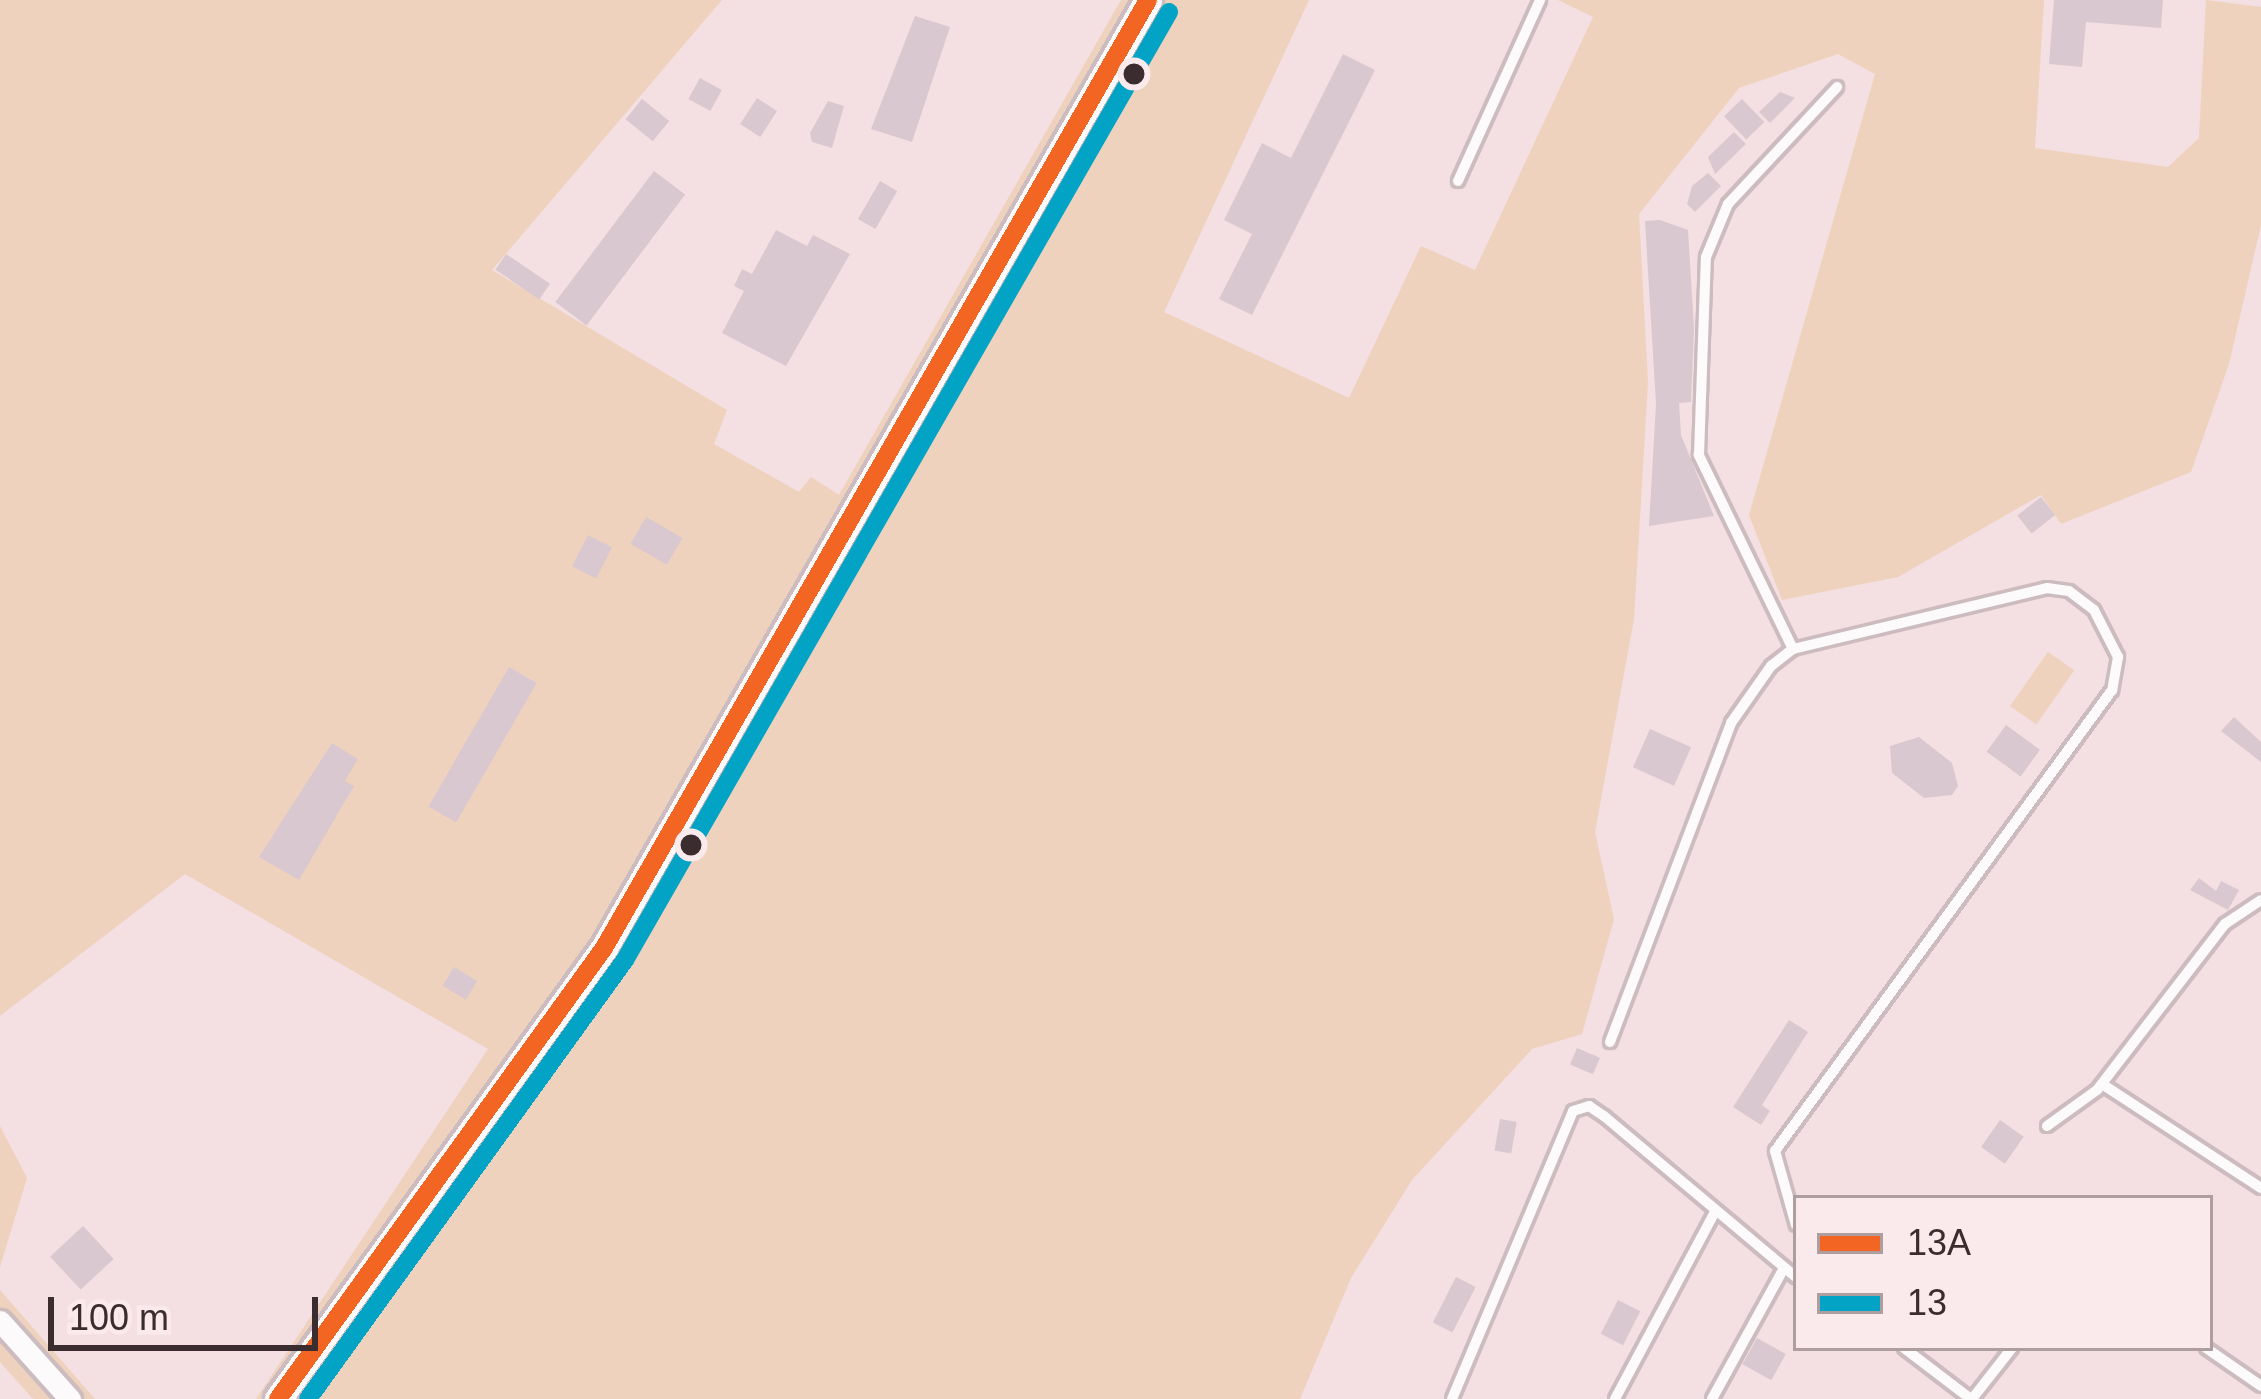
<!DOCTYPE html>
<meta charset="utf-8">
<style>
body{margin:0}
#map{position:relative;width:2261px;height:1399px;overflow:hidden;background:#f4dfe2;font-family:Helvetica,sans-serif}
div>[style]{position:absolute}
.green>*{inset:0;background:#eed2bd;transform-origin:0 0}
.building>*{inset:0;background:#dac8d0;transform-origin:0 0}
.roads{filter:drop-shadow(3px 0 #ccbcbf) drop-shadow(-3px 0 #ccbcbf) drop-shadow(0 3px #ccbcbf) drop-shadow(0 -3px #ccbcbf)}
.lane>*{height:10px;margin:-5px;padding:0 5px;transform-origin:5px;border-radius:5px;background:#fdfafb}
.street>*{height:21px;margin:-10.5px;padding:0 10.5px;transform-origin:10.5px;border-radius:10.5px;background:#fdfafb}
.secondary>*{height:27px;margin:-13.5px;padding:0 13.5px;transform-origin:13.5px;border-radius:13.5px;background:#fdfafb}
.bus-1>*{height:18px;margin:-9px;padding:0 9px;transform-origin:9px;border-radius:9px;background:#f26522}
.bus-2>*{height:18px;margin:-9px;padding:0 9px;transform-origin:9px;border-radius:9px;background:#03a3c6}
.dots>*{width:33px;height:33px;translate:-50% -50%;box-sizing:border-box;border:6px solid #faeaec;border-radius:50%}
span{translate:-50% -50%;white-space:nowrap;text-align:center;line-height:1.15;-webkit-text-stroke:9px #faeaec;paint-order:stroke}
.legend{position:absolute;left:1793px;top:1195px;width:420px;height:156px;box-sizing:border-box;background:#faeaec;border:3px solid #ae9ea0;margin:0;padding:15px 21px;list-style:none;font-size:36px;color:#3b2c2f}
.legend li{display:flex;align-items:center;gap:24px;height:60px}
.legend b{width:60px;border:3px solid #ae9ea0}
.scale{position:absolute;left:48px;top:1297px;width:270px;height:54px;box-sizing:border-box;border:6px solid #3b2c2f;border-top:0;padding-left:15px;font-size:36px;line-height:42px;white-space:nowrap;color:#3b2c2f;-webkit-text-stroke:9px #faeaec;paint-order:stroke}
</style>
<div id="map">
<div class="green">
<i style="clip-path:polygon(0 0,722px 0,492px 270px,727px 410px,714px 444px,799px 492px,811px 477px,839px 495px,1121px 0,1309px 0,1164px 312px,1349px 398px,1421px 246px,1475px 270px,1593px 17px,1558px 0,2044px 0,2035px 148px,2168px 167px,2199px 138px,2206px 0,2261px 7px,2261px 225px,2229px 364px,2191px 472px,2061px 524px,2041px 495px,1898px 577px,1782px 600px,1749px 515px,1875px 74px,1838px 54px,1739px 88px,1639px 214px,1648px 382px,1634px 619px,1595px 832px,1614px 919px,1582px 1034px,1532px 1049px,1412px 1180px,1351px 1278px,1300px 1399px,256px 1399px,488px 1049px,185px 874px,0 1016px)"></i>
<i style="left:2048px;top:652px;width:32px;height:66px;rotate:35deg"></i>
<i style="clip-path:polygon(0 1126px,27px 1178px,0 1267px)"></i>
<i style="clip-path:polygon(0 1290px,95px 1399px,33px 1399px,0 1362px)"></i>
</div>
<div class="building">
<i style="clip-path:polygon(2054px 0,2163px 0,2161px 28px,2086px 22px,2082px 67px,2049px 64px)"></i>
<i style="clip-path:polygon(915px 16px,950px 27px,912px 142px,871px 129px)"></i>
<i style="clip-path:polygon(1343px 54px,1375px 70px,1252px 315px,1219px 299px,1252px 234px,1224px 220px,1262px 143px,1291px 158px)"></i>
<i style="left:700px;top:78px;width:25px;height:24px;rotate:29deg"></i>
<i style="clip-path:polygon(1780px 92px,1795px 98px,1770px 123px,1759px 112px)"></i>
<i style="left:757px;top:98px;width:24px;height:31px;rotate:33deg"></i>
<i style="left:642px;top:99px;width:35px;height:26px;rotate:39deg"></i>
<i style="left:1742px;top:99px;width:32px;height:25px;rotate:46deg"></i>
<i style="clip-path:polygon(828px 101px,844px 106px,832px 148px,812px 142px,810px 133px)"></i>
<i style="clip-path:polygon(1734px 132px,1746px 144px,1715px 174px,1708px 157px)"></i>
<i style="left:654px;top:171px;width:39px;height:164px;rotate:37deg"></i>
<i style="clip-path:polygon(1708px 173px,1721px 186px,1695px 212px,1687px 204px,1692px 186px)"></i>
<i style="left:880px;top:181px;width:20px;height:44px;rotate:30deg"></i>
<i style="clip-path:polygon(1660px 220px,1688px 230px,1694px 328px,1691px 402px,1679px 403px,1681px 435px,1714px 516px,1649px 526px,1656px 404px,1645px 221px)"></i>
<i style="clip-path:polygon(776px 230px,807px 246px,813px 235px,850px 254px,786px 366px,722px 333px,744px 291px,734px 286px,742px 269px,752px 274px)"></i>
<i style="left:506px;top:254px;width:53px;height:19px;rotate:34deg"></i>
<i style="left:2041px;top:497px;width:23px;height:30px;rotate:52deg"></i>
<i style="left:646px;top:517px;width:42px;height:31px;rotate:30deg"></i>
<i style="left:588px;top:535px;width:27px;height:35px;rotate:27deg"></i>
<i style="left:509px;top:667px;width:32px;height:161px;rotate:30deg"></i>
<i style="clip-path:polygon(2234px 717px,2261px 742px,2261px 762px,2221px 731px)"></i>
<i style="left:2006px;top:725px;width:42px;height:33px;rotate:36deg"></i>
<i style="left:1650px;top:729px;width:45px;height:42px;rotate:24deg"></i>
<i style="clip-path:polygon(1919px 737px,1952px 763px,1958px 786px,1952px 795px,1924px 798px,1892px 773px,1890px 746px)"></i>
<i style="clip-path:polygon(332px 743px,358px 759px,345px 781px,354px 786px,299px 880px,259px 857px)"></i>
<i style="clip-path:polygon(2199px 878px,2216px 891px,2221px 881px,2239px 890px,2228px 910px,2190px 890px)"></i>
<i style="left:454px;top:967px;width:27px;height:22px;rotate:31deg"></i>
<i style="clip-path:polygon(1789px 1020px,1808px 1032px,1762px 1105px,1770px 1111px,1761px 1125px,1733px 1107px)"></i>
<i style="left:1577px;top:1048px;width:25px;height:18px;rotate:23deg"></i>
<i style="left:1500px;top:1119px;width:17px;height:32px;rotate:10deg"></i>
<i style="left:2000px;top:1120px;width:29px;height:33px;rotate:35deg"></i>
<i style="left:83px;top:1226px;width:45px;height:45px;rotate:47deg"></i>
<i style="left:1456px;top:1277px;width:22px;height:51px;rotate:27deg"></i>
<i style="left:1618px;top:1300px;width:25px;height:38px;rotate:27deg"></i>
<i style="left:1757px;top:1338px;width:33px;height:30px;rotate:29deg"></i>
</div>
<div class="roads">
<div class="lane">
<i style="left:1458px;top:181px;width:199px;rotate:-65.6deg"></i>
<i style="left:1793px;top:649px;width:216px;rotate:-115.9deg"></i>
<i style="left:1699px;top:455px;width:198px;rotate:-88deg"></i>
<i style="left:1706px;top:257px;width:57px;rotate:-67.5deg"></i>
<i style="left:1728px;top:204px;width:160px;rotate:-47deg"></i>
<i style="left:1610px;top:1042px;width:341px;rotate:-69.2deg"></i>
<i style="left:1731px;top:723px;width:70px;rotate:-54.9deg"></i>
<i style="left:1771px;top:666px;width:28px;rotate:-38deg"></i>
<i style="left:1793px;top:649px;width:261px;rotate:-13.5deg"></i>
<i style="left:2047px;top:588px;width:22px;rotate:8deg"></i>
<i style="left:2069px;top:591px;width:31px;rotate:37deg"></i>
<i style="left:2094px;top:610px;width:53px;rotate:62.9deg"></i>
<i style="left:2118px;top:657px;width:34px;rotate:100deg"></i>
<i style="left:2112px;top:690px;width:571px;rotate:126.17deg"></i>
<i style="left:1775px;top:1151px;width:77px;rotate:74.2deg"></i>
<i style="left:2102px;top:1084px;width:190px;rotate:33.2deg"></i>
<i style="left:2047px;top:1126px;width:62px;rotate:-35.8deg"></i>
<i style="left:2097px;top:1090px;width:210px;rotate:-52.4deg"></i>
<i style="left:2225px;top:924px;width:43px;rotate:-33.7deg"></i>
<i style="left:1904px;top:1348px;width:84px;rotate:37.3deg"></i>
<i style="left:2206px;top:1348px;width:67px;rotate:34.6deg"></i>
<i style="left:1452px;top:1399px;width:312px;rotate:-67.2deg"></i>
<i style="left:1573px;top:1111px;width:17px;rotate:-17deg"></i>
<i style="left:1589px;top:1106px;width:18px;rotate:34deg"></i>
<i style="left:1604px;top:1116px;width:251px;rotate:40deg"></i>
<i style="left:1615px;top:1399px;width:212px;rotate:-61.9deg"></i>
<i style="left:1712px;top:1399px;width:147px;rotate:-61.2deg"></i>
<i style="left:1972px;top:1399px;width:65px;rotate:-51.9deg"></i>
</div>
<div class="street">
<i style="left:0;top:1321px;width:105px;rotate:48.1deg"></i>
</div>
<div class="secondary">
<i style="left:278px;top:1399px;width:556px;rotate:-54.14deg"></i>
<i style="left:604px;top:948px;width:1093px;rotate:-60.15deg"></i>
</div>
</div>
<div class="bus-1">
<i style="left:278px;top:1399px;width:556px;rotate:-54.14deg"></i>
<i style="left:604px;top:948px;width:1093px;rotate:-60.15deg"></i>
</div>
<div class="bus-2">
<i style="left:308px;top:1399px;width:541px;rotate:-54.17deg"></i>
<i style="left:625px;top:960px;width:1093px;rotate:-60.15deg"></i>
</div>
<div class="dots">
<i style="left:1134px;top:74px;background:#3b2c2f"></i>
<i style="left:691px;top:845px;background:#3b2c2f"></i>
</div>
<ul class="legend">
<li><b style="height:15px;background:#f26522"></b>13А</li>
<li><b style="height:15px;background:#03a3c6"></b>13</li>
</ul>
<div class="scale">100 m</div>
</div>
